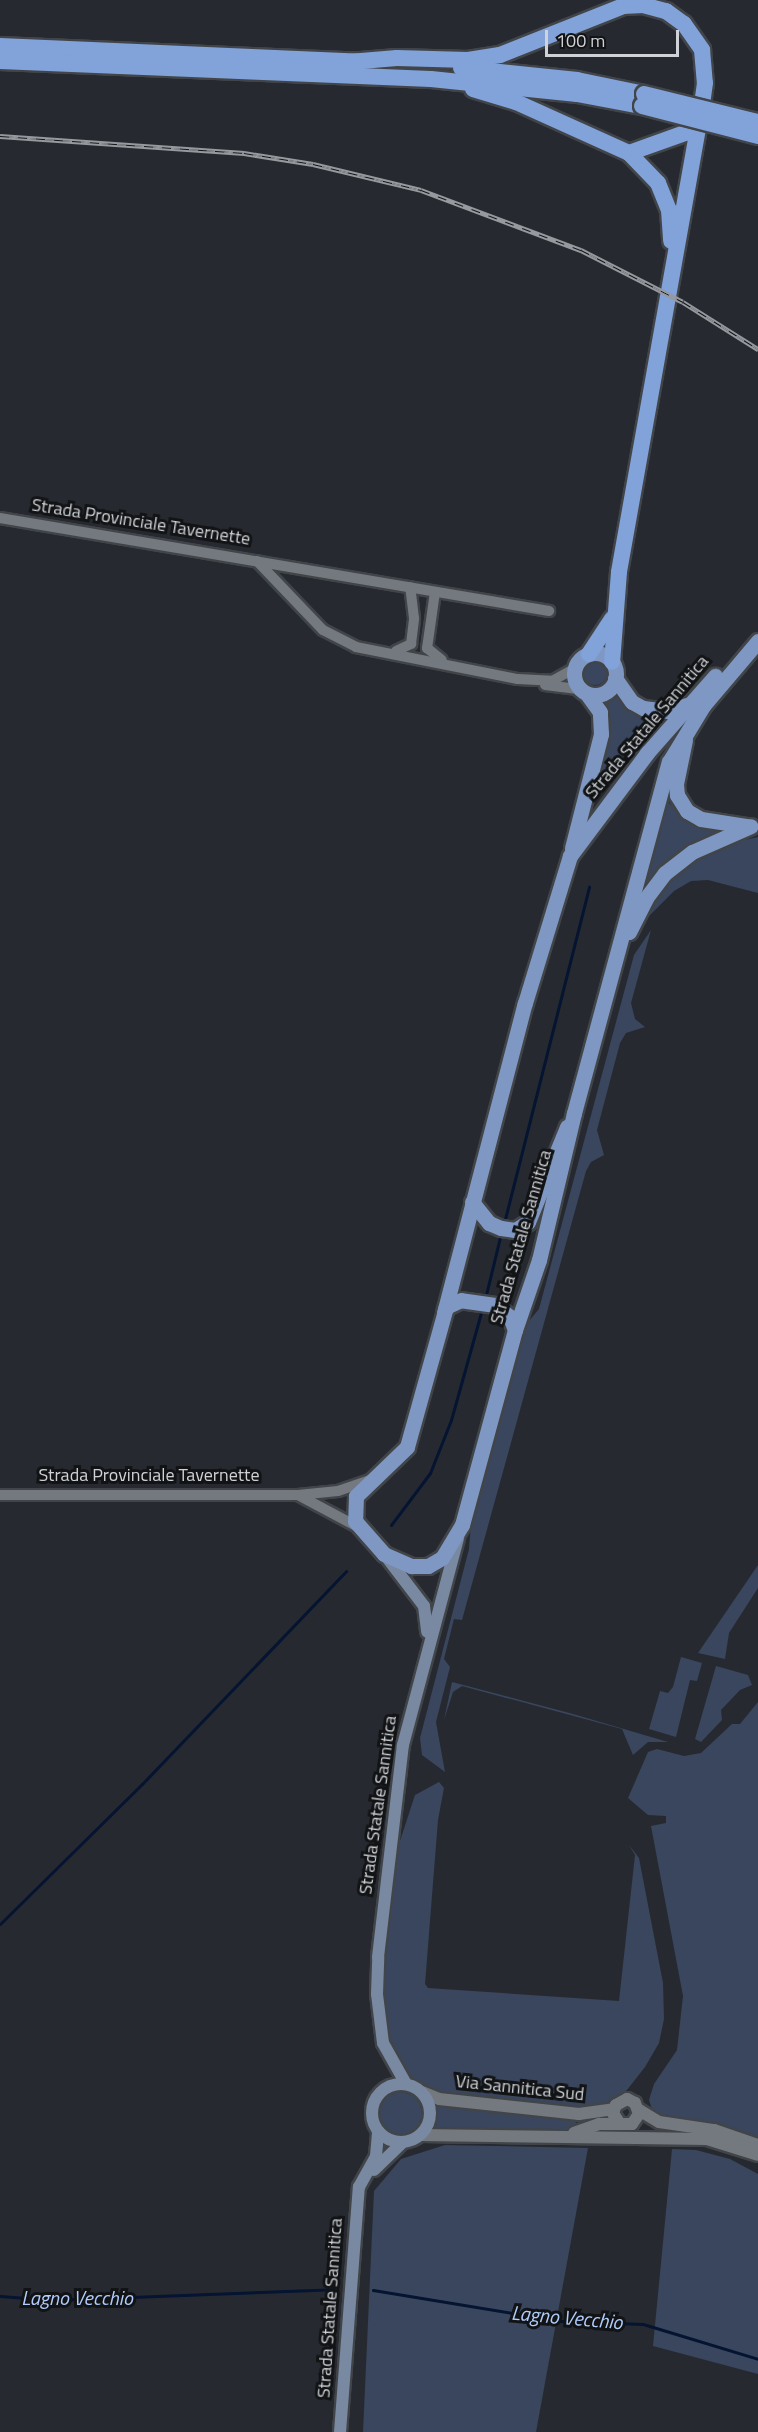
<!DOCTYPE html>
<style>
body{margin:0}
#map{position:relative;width:758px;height:2432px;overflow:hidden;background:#262a30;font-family:"Titillium Web",sans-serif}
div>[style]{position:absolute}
.green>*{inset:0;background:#39465e}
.round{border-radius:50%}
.stream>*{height:3px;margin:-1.5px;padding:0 1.5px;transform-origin:1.5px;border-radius:1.5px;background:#051431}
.roads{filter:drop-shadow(2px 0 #414549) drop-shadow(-2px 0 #414549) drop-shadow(0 2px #414549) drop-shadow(0 -2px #414549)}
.minor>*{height:10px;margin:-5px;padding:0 5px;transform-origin:5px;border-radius:5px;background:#747980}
.tertiary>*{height:12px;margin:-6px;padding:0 6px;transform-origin:6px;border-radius:6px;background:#747980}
.secondary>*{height:12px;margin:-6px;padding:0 6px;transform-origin:6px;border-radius:6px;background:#7989a2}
.secondary>.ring{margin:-6px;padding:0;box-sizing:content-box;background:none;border:12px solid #7989a2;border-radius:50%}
.primary>*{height:15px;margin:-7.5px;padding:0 7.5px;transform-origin:7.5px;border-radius:7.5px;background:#7f98c3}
.primary>.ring{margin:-7.5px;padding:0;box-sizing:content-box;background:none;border:15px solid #7f98c3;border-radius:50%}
.trunk>*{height:16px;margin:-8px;padding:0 8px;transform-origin:8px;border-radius:8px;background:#82a2da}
.rail>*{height:5px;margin-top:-2.5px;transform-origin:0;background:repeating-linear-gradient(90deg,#111315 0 9px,#96999e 0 18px);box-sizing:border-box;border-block:2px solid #96999e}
.bridges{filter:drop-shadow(2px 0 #414549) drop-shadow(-2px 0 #414549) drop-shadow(0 2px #414549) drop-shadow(0 -2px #414549)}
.trunk-bridge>*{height:16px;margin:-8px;padding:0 8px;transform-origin:8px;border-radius:8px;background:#82a2da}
span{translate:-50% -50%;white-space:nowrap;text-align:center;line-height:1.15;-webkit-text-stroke:6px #111315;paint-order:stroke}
.street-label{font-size:18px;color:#cfd2d6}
.water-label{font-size:20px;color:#b1cdfd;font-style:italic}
.scale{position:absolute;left:545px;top:30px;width:134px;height:27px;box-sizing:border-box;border:3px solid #cfd2d6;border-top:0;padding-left:8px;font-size:18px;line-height:21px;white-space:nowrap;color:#cfd2d6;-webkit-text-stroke:4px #111315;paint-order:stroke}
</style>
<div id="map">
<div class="green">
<i class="round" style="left:583px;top:661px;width:24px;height:24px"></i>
<i style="clip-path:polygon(616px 690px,671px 715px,591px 798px,609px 728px,601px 700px)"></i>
<i style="clip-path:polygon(667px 801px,694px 826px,723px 830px,681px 851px,645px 886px)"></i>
<i style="clip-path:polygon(758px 837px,758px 893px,708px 880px,691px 881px,674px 891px,643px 922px,653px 902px,682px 869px,723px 845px)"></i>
<i style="clip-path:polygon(651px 930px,631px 1003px,635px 1019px,645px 1027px,626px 1033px,620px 1043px,597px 1130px,604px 1155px,591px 1162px,586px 1171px,462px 1620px,454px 1619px,444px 1659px,450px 1667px,436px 1722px,445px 1772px,422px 1755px,420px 1738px,469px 1549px,472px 1511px,522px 1329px,539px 1309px,634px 955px)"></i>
<i style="clip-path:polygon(758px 1565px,758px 1588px,729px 1633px,725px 1659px,698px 1653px)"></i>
<i style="clip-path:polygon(681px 1657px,702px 1663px,697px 1681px,690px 1680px,676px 1737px,649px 1729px,660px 1691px,668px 1693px,673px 1687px)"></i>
<i style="clip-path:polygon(716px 1666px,748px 1675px,752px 1685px,740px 1690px,721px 1710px,722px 1720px,701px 1742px,695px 1739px)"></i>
<i style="clip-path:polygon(452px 1682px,573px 1714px,668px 1742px,648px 1742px,633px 1755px,622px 1729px,462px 1686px,453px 1692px,444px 1720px)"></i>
<i style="clip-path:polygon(758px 1702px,758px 2138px,701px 2122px,658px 2116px,652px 2109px,649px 2100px,654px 2084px,677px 2050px,683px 1996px,651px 1826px,666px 1823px,666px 1816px,648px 1815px,628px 1798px,648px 1752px,657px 1749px,684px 1756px,701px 1753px,732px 1724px,740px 1724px)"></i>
<i style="clip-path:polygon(439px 1782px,444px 1788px,438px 1820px,425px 1984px,428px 1988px,619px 2001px,635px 1855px,629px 1845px,639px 1858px,663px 1983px,664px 2019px,659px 2043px,645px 2067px,627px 2090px,605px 2104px,582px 2111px,433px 2092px,415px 2082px,390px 2050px,382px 1997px,397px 1850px,415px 1795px)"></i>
<i class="round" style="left:378px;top:2092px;width:44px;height:44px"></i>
<i style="clip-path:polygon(435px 2104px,572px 2120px,577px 2123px,576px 2128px,556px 2132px,431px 2129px,436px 2116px)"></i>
<i style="clip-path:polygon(445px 2145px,588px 2148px,536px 2432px,363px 2432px,374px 2191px,401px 2159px)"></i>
<i style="clip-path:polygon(672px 2149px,696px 2150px,730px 2159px,758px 2174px,758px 2374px,653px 2346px)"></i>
</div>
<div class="stream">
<i style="left:504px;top:1223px;width:347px;rotate:-75.8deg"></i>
<i style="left:485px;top:1299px;width:68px;rotate:-76.4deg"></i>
<i style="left:391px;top:1525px;width:65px;rotate:-53.1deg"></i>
<i style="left:430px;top:1473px;width:57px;rotate:-68.4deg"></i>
<i style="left:451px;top:1420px;width:115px;rotate:-74.4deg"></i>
<i style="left:0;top:1924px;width:199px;rotate:-44.6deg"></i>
<i style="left:142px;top:1784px;width:295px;rotate:-46.2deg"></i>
<i style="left:373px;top:2290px;width:190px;rotate:9.4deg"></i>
<i style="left:560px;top:2321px;width:83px;rotate:2.1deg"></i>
<i style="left:643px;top:2324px;width:120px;rotate:16.9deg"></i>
<i style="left:0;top:2296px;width:53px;rotate:4.3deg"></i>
<i style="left:53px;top:2300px;width:281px;rotate:-2.2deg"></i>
</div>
<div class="roads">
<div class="minor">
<i style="left:0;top:518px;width:557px;rotate:9.61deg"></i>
<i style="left:257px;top:561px;width:95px;rotate:46.3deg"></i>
<i style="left:323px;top:630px;width:37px;rotate:27deg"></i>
<i style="left:356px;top:647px;width:165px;rotate:11.2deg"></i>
<i style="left:518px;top:679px;width:34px;rotate:3deg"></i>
<i style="left:552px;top:681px;width:26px;rotate:-29deg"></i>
<i style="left:435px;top:592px;width:57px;rotate:98.1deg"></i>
<i style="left:427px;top:648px;width:19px;rotate:39deg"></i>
<i style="left:396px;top:651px;width:17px;rotate:-25deg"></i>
<i style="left:411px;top:644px;width:26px;rotate:-83deg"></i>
<i style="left:414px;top:618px;width:31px;rotate:-97deg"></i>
<i style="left:545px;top:685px;width:35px;rotate:7deg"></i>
<i style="left:0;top:1495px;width:298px"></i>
<i style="left:298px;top:1495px;width:40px;rotate:-5.7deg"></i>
<i style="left:338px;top:1491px;width:34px;rotate:-19deg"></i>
<i style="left:298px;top:1495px;width:68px;rotate:28.1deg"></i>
</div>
<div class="tertiary">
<i style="left:422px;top:2092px;width:18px;rotate:22deg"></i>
<i style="left:439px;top:2099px;width:141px;rotate:6.1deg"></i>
<i style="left:579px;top:2114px;width:35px;rotate:-8deg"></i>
<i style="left:639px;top:2110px;width:23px;rotate:31deg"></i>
<i style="left:659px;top:2122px;width:56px;rotate:8.3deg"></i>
<i style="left:714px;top:2130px;width:46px;rotate:18.8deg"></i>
<i style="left:574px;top:2133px;width:27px;rotate:-20deg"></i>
<i style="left:599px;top:2124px;width:33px"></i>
<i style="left:632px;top:2124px;width:12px;rotate:-55deg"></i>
<i style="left:639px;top:2114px;width:12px;rotate:-110deg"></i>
<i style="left:635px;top:2103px;width:9px;rotate:-153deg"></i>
<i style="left:627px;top:2099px;width:13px;rotate:151deg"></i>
<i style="left:616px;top:2105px;width:9px;rotate:111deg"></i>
<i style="left:613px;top:2113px;width:13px;rotate:58deg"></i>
<i style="left:421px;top:2135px;width:286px;rotate:0.8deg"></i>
<i style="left:707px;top:2139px;width:53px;rotate:17.4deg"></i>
</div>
<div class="secondary">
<i style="left:385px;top:1555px;width:64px;rotate:52.6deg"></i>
<i style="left:424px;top:1606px;width:26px;rotate:83deg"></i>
<i class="ring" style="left:372px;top:2084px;width:46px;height:46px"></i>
<i style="left:406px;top:2084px;width:47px;rotate:-119.3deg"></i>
<i style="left:383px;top:2043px;width:49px;rotate:-97deg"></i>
<i style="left:377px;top:1994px;width:37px;rotate:-88deg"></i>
<i style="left:378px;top:1957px;width:213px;rotate:-83.3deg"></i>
<i style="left:403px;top:1745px;width:214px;rotate:-75.1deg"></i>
<i style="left:374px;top:2170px;width:40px;rotate:-44deg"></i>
<i style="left:340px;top:2432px;width:246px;rotate:-85.6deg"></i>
<i style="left:359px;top:2187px;width:35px;rotate:-61deg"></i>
<i style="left:376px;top:2156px;width:25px;rotate:-85deg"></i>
</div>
<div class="primary">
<i class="ring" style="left:574px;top:653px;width:27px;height:27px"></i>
<i style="left:615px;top:678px;width:29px;rotate:55deg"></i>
<i style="left:632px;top:702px;width:13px;rotate:29deg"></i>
<i style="left:643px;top:708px;width:25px;rotate:7deg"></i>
<i style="left:668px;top:711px;width:20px;rotate:-18deg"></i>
<i style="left:685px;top:740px;width:45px;rotate:101.6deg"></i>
<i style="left:676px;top:784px;width:11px;rotate:85deg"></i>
<i style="left:677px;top:795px;width:19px;rotate:58deg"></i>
<i style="left:687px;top:811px;width:16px;rotate:30deg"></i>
<i style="left:701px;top:819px;width:47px;rotate:8.7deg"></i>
<i style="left:572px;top:848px;width:118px;rotate:-75.7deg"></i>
<i style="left:601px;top:734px;width:22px;rotate:-93deg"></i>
<i style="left:600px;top:712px;width:22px;rotate:-126deg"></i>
<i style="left:629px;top:932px;width:38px;rotate:-63deg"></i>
<i style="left:646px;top:898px;width:31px;rotate:-53deg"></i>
<i style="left:665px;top:873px;width:34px;rotate:-38deg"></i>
<i style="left:692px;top:852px;width:64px;rotate:-23.8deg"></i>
<i style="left:472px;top:1202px;width:27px;rotate:51deg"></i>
<i style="left:489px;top:1223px;width:13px;rotate:23deg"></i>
<i style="left:501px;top:1228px;width:14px;rotate:8deg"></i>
<i style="left:515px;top:1230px;width:15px;rotate:-32deg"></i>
<i style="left:528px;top:1222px;width:103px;rotate:-67.7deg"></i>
<i style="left:444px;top:1313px;width:320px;rotate:-75.4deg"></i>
<i style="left:525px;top:1003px;width:154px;rotate:-73deg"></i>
<i style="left:570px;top:856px;width:129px;rotate:-53.2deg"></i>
<i style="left:647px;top:753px;width:103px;rotate:-48.6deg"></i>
<i style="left:515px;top:1330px;width:14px;rotate:-111deg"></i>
<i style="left:510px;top:1317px;width:19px;rotate:-141deg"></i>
<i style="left:495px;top:1305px;width:34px;rotate:-172deg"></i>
<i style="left:461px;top:1300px;width:17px;rotate:155deg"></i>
<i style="left:446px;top:1307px;width:145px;rotate:105.6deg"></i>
<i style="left:407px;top:1447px;width:71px;rotate:136.1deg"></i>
<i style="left:356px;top:1496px;width:25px;rotate:92deg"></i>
<i style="left:355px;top:1521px;width:44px;rotate:48.7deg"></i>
<i style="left:384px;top:1554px;width:30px;rotate:24deg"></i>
<i style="left:411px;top:1566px;width:17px"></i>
<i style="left:428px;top:1566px;width:16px;rotate:-30deg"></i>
<i style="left:442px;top:1558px;width:39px;rotate:-59deg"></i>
<i style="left:462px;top:1525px;width:202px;rotate:-74.8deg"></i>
<i style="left:515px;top:1330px;width:74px;rotate:-71.1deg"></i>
<i style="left:539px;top:1260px;width:151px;rotate:-76.6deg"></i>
<i style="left:574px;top:1113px;width:364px;rotate:-74.9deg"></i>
<i style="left:669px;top:762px;width:66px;rotate:-58.7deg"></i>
<i style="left:703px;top:706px;width:85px;rotate:-49.8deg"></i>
</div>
<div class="trunk">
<i style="left:0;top:46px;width:361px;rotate:2.5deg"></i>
<i style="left:0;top:61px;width:431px;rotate:2.4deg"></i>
<i style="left:431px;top:79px;width:147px;rotate:5.9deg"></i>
<i style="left:577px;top:94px;width:66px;rotate:10.5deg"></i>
<i style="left:349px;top:62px;width:48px;rotate:-4.8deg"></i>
<i style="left:397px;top:58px;width:71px;rotate:1.6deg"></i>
<i style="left:468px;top:60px;width:32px;rotate:-9deg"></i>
<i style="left:500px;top:55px;width:132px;rotate:-21.7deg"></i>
<i style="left:623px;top:6px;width:20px;rotate:-3deg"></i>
<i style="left:643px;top:5px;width:24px;rotate:15deg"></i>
<i style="left:666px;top:11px;width:22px;rotate:36deg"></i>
<i style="left:684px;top:24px;width:32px;rotate:55deg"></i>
<i style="left:702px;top:50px;width:33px;rotate:85deg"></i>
<i style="left:705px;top:83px;width:34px;rotate:98deg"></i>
<i style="left:700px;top:117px;width:462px;rotate:100.1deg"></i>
<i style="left:619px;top:572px;width:90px;rotate:94.4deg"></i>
<i style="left:461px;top:68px;width:117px;rotate:5.9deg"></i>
<i style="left:577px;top:80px;width:68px;rotate:11.8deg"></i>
<i style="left:473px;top:89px;width:45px;rotate:16.8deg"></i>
<i style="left:516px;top:102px;width:124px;rotate:24.3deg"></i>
<i style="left:629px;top:153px;width:42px;rotate:46deg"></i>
<i style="left:658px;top:183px;width:29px;rotate:68deg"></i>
<i style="left:669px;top:210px;width:31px;rotate:86deg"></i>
<i style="left:629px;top:153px;width:59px;rotate:-19.7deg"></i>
<i style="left:685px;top:133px;width:21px;rotate:-45deg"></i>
<i style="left:589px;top:654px;width:42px;rotate:-56.7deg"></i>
</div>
</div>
<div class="rail">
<i style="left:0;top:136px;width:245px;rotate:4deg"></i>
<i style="left:244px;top:153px;width:70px;rotate:9.1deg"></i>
<i style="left:313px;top:164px;width:111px;rotate:13.5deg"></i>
<i style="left:421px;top:190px;width:171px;rotate:20.6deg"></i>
<i style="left:581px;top:250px;width:114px;rotate:27deg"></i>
<i style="left:683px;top:302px;width:89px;rotate:32.1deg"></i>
</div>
<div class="bridges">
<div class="trunk-bridge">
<i style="left:644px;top:94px;width:117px;rotate:13.8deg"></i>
<i style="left:642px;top:106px;width:120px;rotate:14.5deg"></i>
</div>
</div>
<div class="street-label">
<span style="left:141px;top:522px;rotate:9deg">Strada Provinciale Tavernette</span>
<span style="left:647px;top:727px;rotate:-50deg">Strada Statale Sannitica</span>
<span style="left:521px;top:1237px;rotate:-74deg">Strada Statale Sannitica</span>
<span style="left:149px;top:1475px">Strada Provinciale Tavernette</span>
<span style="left:378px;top:1805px;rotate:-82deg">Strada Statale Sannitica</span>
<span style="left:520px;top:2088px;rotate:6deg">Via Sannitica Sud</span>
<span style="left:330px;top:2308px;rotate:-86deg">Strada Statale Sannitica</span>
</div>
<div class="water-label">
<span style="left:77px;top:2297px">Lagno Vecchio</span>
<span style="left:567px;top:2317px;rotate:5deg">Lagno Vecchio</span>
</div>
<div class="scale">100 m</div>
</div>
